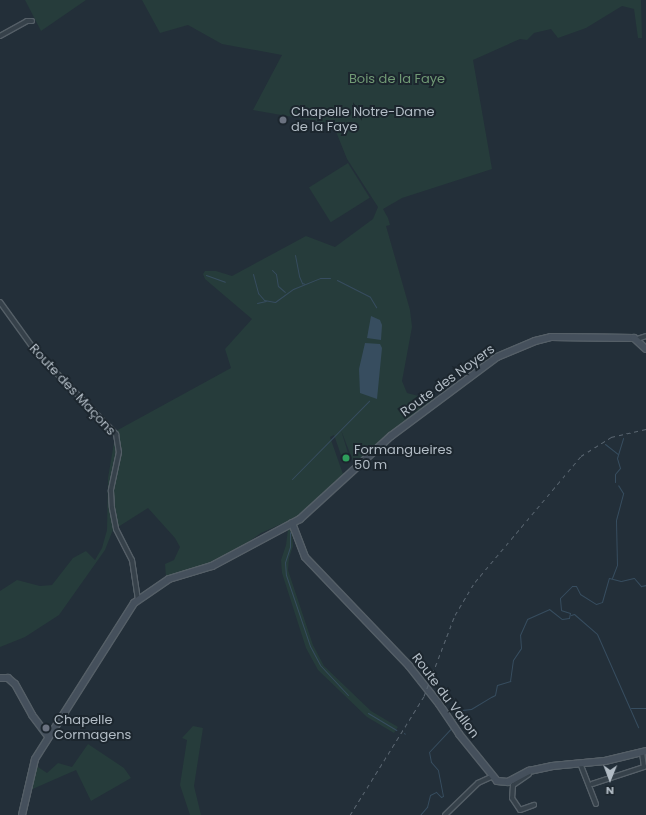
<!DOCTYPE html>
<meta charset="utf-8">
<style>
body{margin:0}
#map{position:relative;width:646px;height:815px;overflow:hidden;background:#232f39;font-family:Poppins,sans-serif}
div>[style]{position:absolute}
.green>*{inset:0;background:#263c3b;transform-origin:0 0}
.water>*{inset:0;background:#374d5f}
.stream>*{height:1px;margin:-0.5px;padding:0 0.5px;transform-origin:0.5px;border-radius:0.5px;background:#374d5f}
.roads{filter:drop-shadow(1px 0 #555f67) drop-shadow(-1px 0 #555f67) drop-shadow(0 1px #555f67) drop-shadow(0 -1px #555f67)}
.street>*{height:4px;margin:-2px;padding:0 2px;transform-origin:2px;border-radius:2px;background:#36414a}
.secondary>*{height:6px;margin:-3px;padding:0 3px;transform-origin:3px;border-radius:3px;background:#45505c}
.rail>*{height:1px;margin-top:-0.5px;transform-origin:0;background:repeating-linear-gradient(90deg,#596570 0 4px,transparent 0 8px)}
.dots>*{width:11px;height:11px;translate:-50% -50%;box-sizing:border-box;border:2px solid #1c262e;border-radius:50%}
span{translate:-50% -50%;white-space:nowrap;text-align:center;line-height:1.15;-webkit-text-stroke:4px #1c262e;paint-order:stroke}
.park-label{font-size:13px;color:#719a75}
.poi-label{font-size:13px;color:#b2bcc5}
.left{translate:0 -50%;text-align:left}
.street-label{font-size:13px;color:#b2bcc5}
.north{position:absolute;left:590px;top:759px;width:40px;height:40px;-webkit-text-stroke:3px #1c262e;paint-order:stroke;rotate:181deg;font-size:11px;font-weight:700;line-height:16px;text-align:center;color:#b2bcc5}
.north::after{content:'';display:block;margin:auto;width:14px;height:18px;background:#b2bcc5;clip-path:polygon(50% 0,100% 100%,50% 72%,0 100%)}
</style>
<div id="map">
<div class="green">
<i style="clip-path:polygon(25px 0,86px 0,41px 31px)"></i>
<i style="clip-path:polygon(142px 0,641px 0,642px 38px,638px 38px,634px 9px,622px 6px,586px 28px,558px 38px,551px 29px,534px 33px,527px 40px,520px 39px,473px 60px,492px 169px,402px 198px,383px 209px,388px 218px,390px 225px,386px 226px,410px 310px,412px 327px,402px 381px,407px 393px,434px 400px,356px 469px,341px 430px,348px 453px,341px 455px,334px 435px,330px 437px,344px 477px,299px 516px,261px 533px,243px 546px,209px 564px,166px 577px,165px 564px,174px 560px,180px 547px,175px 538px,148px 508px,118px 527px,114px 509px,114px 527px,105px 550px,59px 615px,25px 637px,0 647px,0 591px,17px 580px,40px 586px,52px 585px,73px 558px,86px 551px,95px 560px,102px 548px,107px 530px,108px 478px,116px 431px,231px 368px,225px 349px,252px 319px,205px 279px,203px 274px,205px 271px,216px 271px,232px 276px,306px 236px,335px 247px,373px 219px,378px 207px,347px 159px,333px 124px,253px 110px,282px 55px,222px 44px,188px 25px,160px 33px)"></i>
<i style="left:348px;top:163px;width:41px;height:46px;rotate:58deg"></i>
<i style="clip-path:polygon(291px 528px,293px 546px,289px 558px,288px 570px,313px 645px,324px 666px,371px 711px,398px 727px,394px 733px,367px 717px,318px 670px,306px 648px,282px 573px,281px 560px,286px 545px,288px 529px)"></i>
<i style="clip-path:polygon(193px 726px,203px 728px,194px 786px,201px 815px,190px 815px,180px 785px,187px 740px,182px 738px)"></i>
<i style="clip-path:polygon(88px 744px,124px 768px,131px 778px,91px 801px,76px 770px,28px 791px,35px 765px,47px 773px,58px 763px,72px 767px)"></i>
</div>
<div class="water">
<i style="clip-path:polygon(371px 316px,380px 320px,382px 325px,381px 340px,367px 338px)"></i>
<i style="clip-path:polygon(365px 343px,380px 344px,382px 348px,377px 399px,360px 393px,359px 369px)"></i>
</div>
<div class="stream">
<i style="left:295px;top:255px;width:21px;rotate:79deg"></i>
<i style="left:299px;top:276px;width:8px;rotate:67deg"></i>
<i style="left:302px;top:283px;width:3px;rotate:18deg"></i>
<i style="left:272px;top:270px;width:6px;rotate:45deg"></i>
<i style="left:276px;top:274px;width:12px;rotate:81deg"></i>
<i style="left:278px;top:286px;width:9px;rotate:41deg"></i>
<i style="left:253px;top:274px;width:20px;rotate:75deg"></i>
<i style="left:258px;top:293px;width:9px;rotate:49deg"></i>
<i style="left:264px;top:300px;width:11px;rotate:10deg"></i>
<i style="left:275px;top:302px;width:22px;rotate:-36deg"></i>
<i style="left:293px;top:289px;width:29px;rotate:-22deg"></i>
<i style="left:320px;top:278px;width:10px"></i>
<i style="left:206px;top:275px;width:20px;rotate:20deg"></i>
<i style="left:337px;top:280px;width:37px;rotate:27deg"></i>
<i style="left:370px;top:297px;width:12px;rotate:59deg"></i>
<i style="left:257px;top:303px;width:9px;rotate:-13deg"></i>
<i style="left:605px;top:444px;width:16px;rotate:38deg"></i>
<i style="left:292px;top:479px;width:110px;rotate:-45.4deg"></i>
<i style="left:615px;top:482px;width:8px;rotate:-90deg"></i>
<i style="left:615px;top:474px;width:8px;rotate:-50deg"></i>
<i style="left:620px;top:468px;width:10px;rotate:-107deg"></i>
<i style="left:617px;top:458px;width:21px;rotate:-73deg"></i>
<i style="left:290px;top:532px;width:15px;rotate:90deg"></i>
<i style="left:290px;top:547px;width:16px;rotate:108deg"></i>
<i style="left:285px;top:562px;width:13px;rotate:86deg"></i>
<i style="left:286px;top:575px;width:75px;rotate:71.3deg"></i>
<i style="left:310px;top:646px;width:21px;rotate:62deg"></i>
<i style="left:320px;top:665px;width:41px;rotate:47deg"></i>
<i style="left:612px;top:578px;width:14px;rotate:-69deg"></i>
<i style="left:617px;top:565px;width:45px;rotate:-91.3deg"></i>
<i style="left:616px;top:520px;width:28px;rotate:-75deg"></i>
<i style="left:623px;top:493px;width:9px;rotate:-122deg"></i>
<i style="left:571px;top:615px;width:3px;rotate:-18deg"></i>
<i style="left:574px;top:614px;width:30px;rotate:41deg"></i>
<i style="left:597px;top:634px;width:102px;rotate:66.2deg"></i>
<i style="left:631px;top:708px;width:15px"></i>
<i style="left:368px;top:713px;width:33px;rotate:31deg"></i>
<i style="left:453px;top:721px;width:14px;rotate:-51deg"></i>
<i style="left:462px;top:710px;width:9px;rotate:-6deg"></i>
<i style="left:471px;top:709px;width:23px;rotate:-31deg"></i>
<i style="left:491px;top:697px;width:4px;rotate:-27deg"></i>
<i style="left:495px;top:695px;width:10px;rotate:-79deg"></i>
<i style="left:497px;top:685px;width:14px;rotate:-17deg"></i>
<i style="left:510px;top:681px;width:21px;rotate:-82deg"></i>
<i style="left:513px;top:660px;width:14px;rotate:-56deg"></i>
<i style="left:521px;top:648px;width:13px;rotate:-94deg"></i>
<i style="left:520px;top:635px;width:17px;rotate:-66deg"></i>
<i style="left:527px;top:619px;width:24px;rotate:-24deg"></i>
<i style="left:549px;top:609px;width:16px;rotate:38deg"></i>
<i style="left:562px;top:619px;width:7px;rotate:-8deg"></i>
<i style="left:569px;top:618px;width:5px;rotate:-79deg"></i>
<i style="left:570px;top:613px;width:9px;rotate:-162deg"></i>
<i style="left:561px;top:610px;width:12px;rotate:-95deg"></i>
<i style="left:560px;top:598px;width:17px;rotate:-45deg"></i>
<i style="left:572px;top:586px;width:4px"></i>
<i style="left:576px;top:586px;width:9px;rotate:63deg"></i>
<i style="left:580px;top:594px;width:19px;rotate:32deg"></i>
<i style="left:596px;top:604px;width:6px;rotate:-18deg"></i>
<i style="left:602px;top:602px;width:25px;rotate:-74deg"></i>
<i style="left:609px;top:578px;width:12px;rotate:14deg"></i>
<i style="left:621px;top:581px;width:13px;rotate:-13deg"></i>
<i style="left:634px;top:578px;width:11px;rotate:49deg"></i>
<i style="left:641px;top:586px;width:5px;rotate:-11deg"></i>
<i style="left:404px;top:733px;width:1px;rotate:45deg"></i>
<i style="left:420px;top:815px;width:11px;rotate:-49deg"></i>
<i style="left:427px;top:807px;width:12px;rotate:-76deg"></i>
<i style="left:430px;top:795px;width:7px;rotate:-27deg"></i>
<i style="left:436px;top:792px;width:7px;rotate:45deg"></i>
<i style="left:441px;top:797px;width:2px;rotate:-27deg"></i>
<i style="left:443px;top:796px;width:26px;rotate:-101deg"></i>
<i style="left:438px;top:770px;width:11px;rotate:-131deg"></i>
<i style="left:431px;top:762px;width:10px;rotate:-101deg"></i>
<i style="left:429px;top:752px;width:33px;rotate:-47deg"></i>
</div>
<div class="roads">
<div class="street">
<i style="left:0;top:36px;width:31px;rotate:-29deg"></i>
<i style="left:27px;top:21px;width:5px"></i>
<i style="left:0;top:302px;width:62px;rotate:54.2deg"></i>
<i style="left:36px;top:352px;width:115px;rotate:45.7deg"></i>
<i style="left:116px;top:434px;width:18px;rotate:81deg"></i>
<i style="left:119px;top:452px;width:40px;rotate:102deg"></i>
<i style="left:111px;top:491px;width:17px;rotate:87deg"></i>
<i style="left:112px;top:508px;width:21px;rotate:79deg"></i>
<i style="left:116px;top:529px;width:35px;rotate:63deg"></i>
<i style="left:132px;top:560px;width:40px;rotate:81.5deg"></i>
<i style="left:637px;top:339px;width:9px;rotate:-18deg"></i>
<i style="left:580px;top:763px;width:44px;rotate:68.7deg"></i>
<i style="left:529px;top:774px;width:19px;rotate:145deg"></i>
<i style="left:513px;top:785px;width:13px;rotate:94deg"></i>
<i style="left:512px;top:798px;width:14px;rotate:56deg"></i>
<i style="left:520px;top:810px;width:15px;rotate:-20deg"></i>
<i style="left:592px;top:784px;width:55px;rotate:-18.1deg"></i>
<i style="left:644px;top:767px;width:15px;rotate:-98deg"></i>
<i style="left:445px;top:815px;width:46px;rotate:-44.1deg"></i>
<i style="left:478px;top:783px;width:17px;rotate:-25deg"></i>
</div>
<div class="secondary">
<i style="left:292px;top:523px;width:36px;rotate:69deg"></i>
<i style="left:305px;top:557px;width:151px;rotate:46.3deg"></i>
<i style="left:409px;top:666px;width:48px;rotate:51.7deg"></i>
<i style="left:439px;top:704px;width:36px;rotate:56deg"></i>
<i style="left:459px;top:734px;width:60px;rotate:51deg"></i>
<i style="left:497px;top:781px;width:11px;rotate:5deg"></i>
<i style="left:508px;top:782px;width:24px;rotate:-28deg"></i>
<i style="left:529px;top:771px;width:24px;rotate:-12deg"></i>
<i style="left:552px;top:766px;width:53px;rotate:-5.4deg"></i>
<i style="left:605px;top:761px;width:42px;rotate:-13.7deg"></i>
<i style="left:0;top:678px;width:8px"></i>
<i style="left:8px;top:678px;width:9px;rotate:41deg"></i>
<i style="left:15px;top:684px;width:35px;rotate:61deg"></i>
<i style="left:32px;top:715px;width:26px;rotate:53deg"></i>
<i style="left:22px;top:815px;width:57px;rotate:-76.9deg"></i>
<i style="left:35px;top:759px;width:185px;rotate:-57.6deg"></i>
<i style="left:134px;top:603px;width:42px;rotate:-34.4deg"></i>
<i style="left:169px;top:579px;width:45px;rotate:-16.8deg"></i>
<i style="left:212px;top:566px;width:100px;rotate:-28.1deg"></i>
<i style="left:300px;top:519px;width:123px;rotate:-42.4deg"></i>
<i style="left:391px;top:436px;width:132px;rotate:-36.7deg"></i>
<i style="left:497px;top:357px;width:41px;rotate:-22.8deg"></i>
<i style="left:535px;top:341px;width:16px;rotate:-14deg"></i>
<i style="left:551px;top:337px;width:83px;rotate:0.7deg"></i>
<i style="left:634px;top:338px;width:16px;rotate:43deg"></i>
</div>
</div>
<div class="rail">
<i style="left:350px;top:815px;width:140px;rotate:-58.1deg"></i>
<i style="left:424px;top:696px;width:87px;rotate:-69.1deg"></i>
<i style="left:455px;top:615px;width:39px;rotate:-59deg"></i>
<i style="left:475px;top:582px;width:165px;rotate:-49.9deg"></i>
<i style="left:581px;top:456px;width:36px;rotate:-32deg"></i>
<i style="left:611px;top:437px;width:36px;rotate:-13deg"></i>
</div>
<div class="dots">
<i style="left:283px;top:120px;background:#6b7280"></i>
<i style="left:346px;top:458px;background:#2e9e5b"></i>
<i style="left:46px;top:728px;background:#6b7280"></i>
</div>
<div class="park-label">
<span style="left:397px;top:79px">Bois de la Faye</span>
</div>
<div class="poi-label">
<span class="left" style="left:291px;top:120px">Chapelle Notre-Dame<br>de la Faye</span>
<span class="left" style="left:354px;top:458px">Formangueires<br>50 m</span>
<span class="left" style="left:54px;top:728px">Chapelle<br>Cormagens</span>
</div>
<div class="street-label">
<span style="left:448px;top:381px;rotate:-36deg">Route des Noyers</span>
<span style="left:72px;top:390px;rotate:47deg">Route des Maçons</span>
<span style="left:445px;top:696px;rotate:53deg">Route du Vallon</span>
</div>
<div class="north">N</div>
</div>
